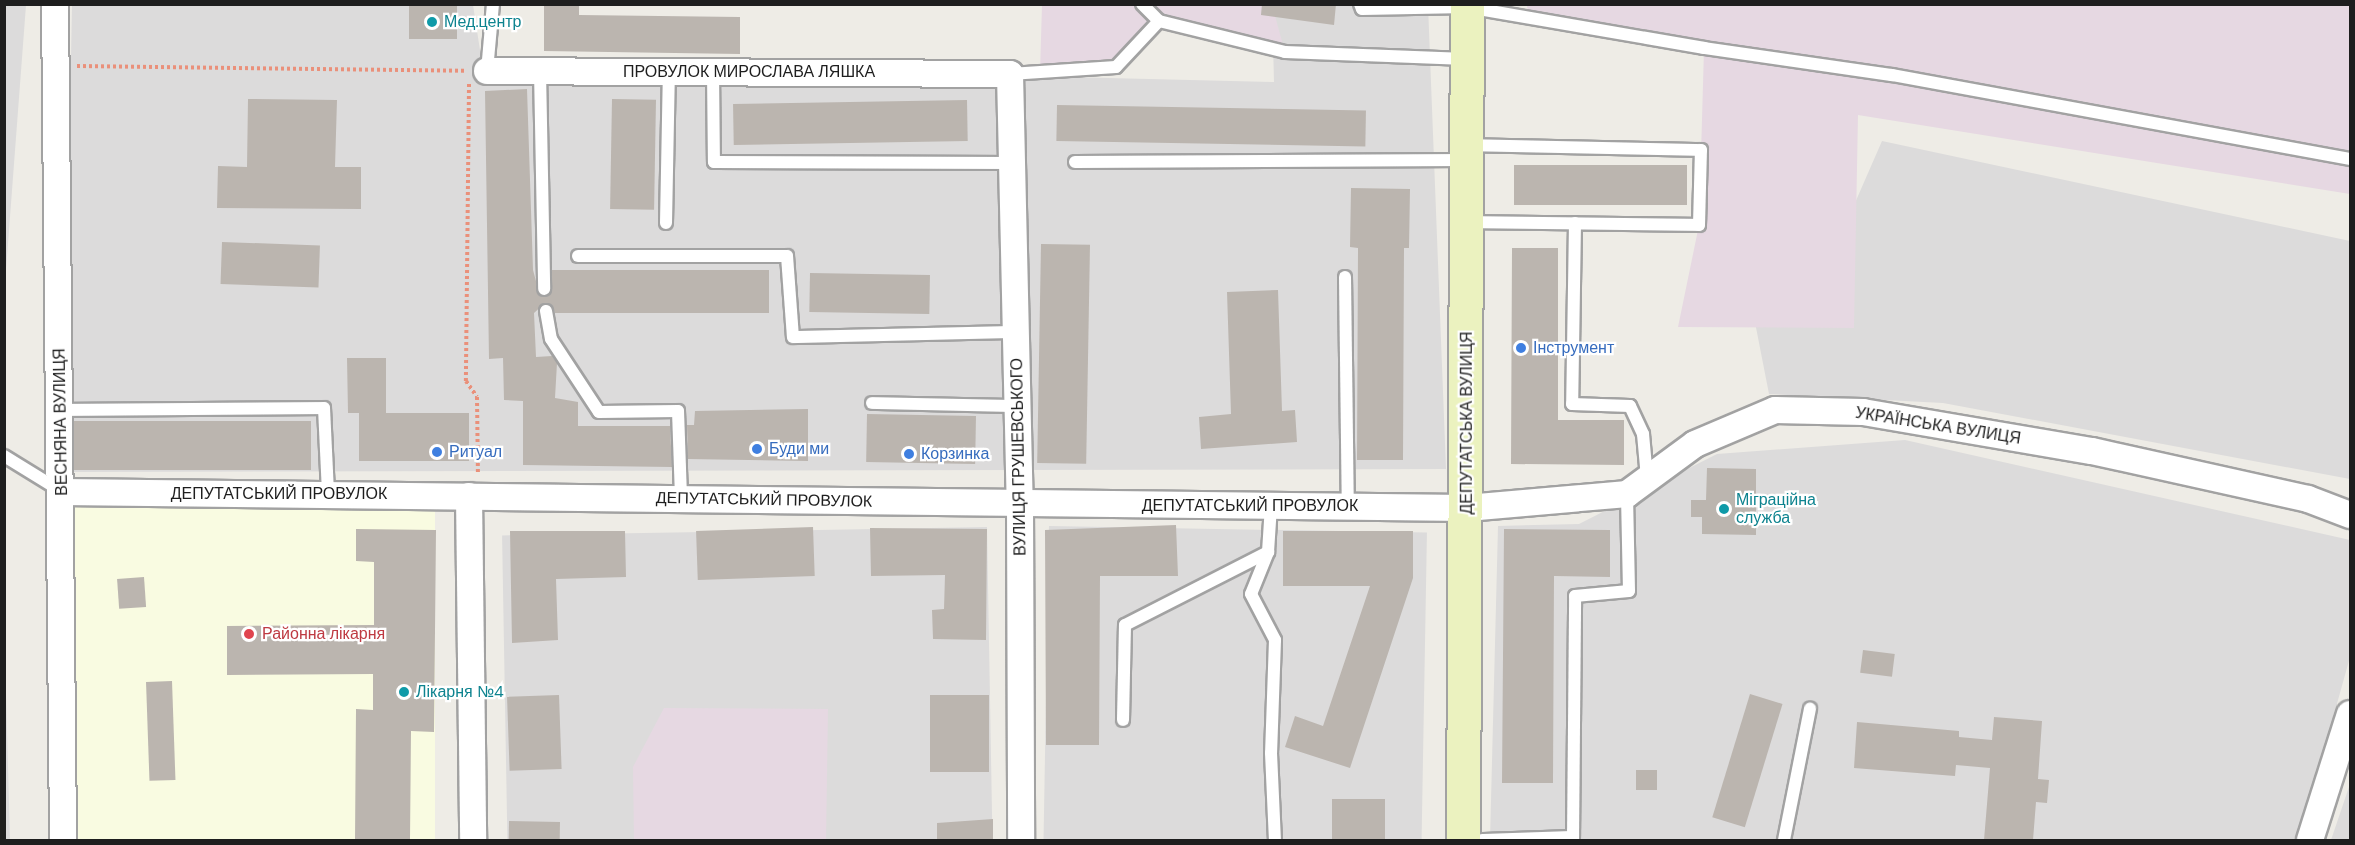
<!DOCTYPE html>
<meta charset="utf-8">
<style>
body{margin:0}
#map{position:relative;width:2355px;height:845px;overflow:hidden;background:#eeece6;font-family:"DM Sans",sans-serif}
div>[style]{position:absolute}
.residential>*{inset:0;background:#dcdbdb;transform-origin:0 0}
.industrial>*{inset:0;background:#e6d8e2}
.education>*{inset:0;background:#f9fbe1;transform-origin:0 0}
.building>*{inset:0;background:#bbb5af;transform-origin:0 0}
.path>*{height:4px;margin-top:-2px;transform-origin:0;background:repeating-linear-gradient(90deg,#ea907a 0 3px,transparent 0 6px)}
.roads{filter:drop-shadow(2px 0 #a2a2a2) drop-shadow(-2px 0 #a2a2a2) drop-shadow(0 2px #a2a2a2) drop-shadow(0 -2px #a2a2a2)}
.lane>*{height:12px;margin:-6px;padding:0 6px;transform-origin:6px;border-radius:6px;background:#fff}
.street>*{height:26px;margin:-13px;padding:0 13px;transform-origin:13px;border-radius:13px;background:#fff}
.secondary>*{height:33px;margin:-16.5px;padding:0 16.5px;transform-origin:16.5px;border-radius:16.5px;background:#ebf2bf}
.dots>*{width:16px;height:16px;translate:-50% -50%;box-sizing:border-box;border:3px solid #fff;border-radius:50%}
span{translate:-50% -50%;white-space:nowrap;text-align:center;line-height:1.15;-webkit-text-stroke:4.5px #fff;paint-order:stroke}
.culture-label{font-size:16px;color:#0d838f}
.left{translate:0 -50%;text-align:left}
.street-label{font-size:16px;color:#1e1e1e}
.shop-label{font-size:16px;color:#366cbe}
.health-label{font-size:16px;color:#be3a42}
.frame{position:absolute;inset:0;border:6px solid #1e1e1e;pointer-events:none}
</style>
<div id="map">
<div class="residential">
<i style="clip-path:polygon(5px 4px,26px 5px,5px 283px,4px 5px)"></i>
<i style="clip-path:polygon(72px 5px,473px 5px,482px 63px,1274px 82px,1272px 5px,1428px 5px,1446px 469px,63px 472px)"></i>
<i style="clip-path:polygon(1882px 141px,2350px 241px,2350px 479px,1943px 403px,1769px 394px,1752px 307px,1820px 283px)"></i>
<i style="clip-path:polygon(1905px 440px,2350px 540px,2350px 657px,2299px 840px,1490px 840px,1498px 526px,1579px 524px,1717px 454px)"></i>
<i style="left:1049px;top:526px;width:378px;height:314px;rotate:1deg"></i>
<i style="left:987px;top:527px;width:313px;height:485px;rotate:89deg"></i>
<i style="clip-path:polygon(4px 619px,10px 840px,4px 840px)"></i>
<i style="clip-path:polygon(2350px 784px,2350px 840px,2330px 840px,2331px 840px)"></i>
</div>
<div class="industrial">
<i style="clip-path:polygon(1042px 5px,1272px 5px,1285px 52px,1159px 21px,1116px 67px,1040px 72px)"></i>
<i style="clip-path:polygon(1527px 5px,2350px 5px,2350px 194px,1858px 115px,1854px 328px,1678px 327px,1699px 225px,1704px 49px,1528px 18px)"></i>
<i style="clip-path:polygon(664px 708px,828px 709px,826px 840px,634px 840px,633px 767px)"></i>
</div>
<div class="education">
<i style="left:62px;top:492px;width:373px;height:348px"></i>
</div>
<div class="building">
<i style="left:409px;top:4px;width:48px;height:35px"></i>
<i style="clip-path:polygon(544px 4px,579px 4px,579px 15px,740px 17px,740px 54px,544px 51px)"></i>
<i style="clip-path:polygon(1262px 4px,1336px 4px,1334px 25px,1261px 15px)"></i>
<i style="clip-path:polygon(527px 89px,533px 270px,540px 296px,551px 292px,552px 270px,769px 270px,769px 313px,555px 313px,552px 305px,545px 303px,534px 313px,536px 357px,552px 356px,557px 363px,555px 398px,578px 402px,578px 426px,670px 426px,672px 467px,523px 465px,523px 401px,504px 400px,503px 358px,489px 359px,485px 91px)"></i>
<i style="clip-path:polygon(248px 99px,337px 100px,335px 167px,361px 167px,361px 209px,217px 208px,218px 166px,247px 167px)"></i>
<i style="left:612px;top:99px;width:44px;height:110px;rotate:1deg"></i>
<i style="left:967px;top:100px;width:41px;height:234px;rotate:89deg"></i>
<i style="left:1057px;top:105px;width:309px;height:36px;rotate:1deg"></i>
<i style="left:1514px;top:165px;width:173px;height:40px"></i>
<i style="clip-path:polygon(1351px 188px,1410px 189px,1409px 248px,1404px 248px,1403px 460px,1357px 460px,1358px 248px,1350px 247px)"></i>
<i style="left:222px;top:242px;width:98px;height:42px;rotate:2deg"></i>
<i style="left:1041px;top:244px;width:49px;height:219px;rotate:1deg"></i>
<i style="clip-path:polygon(1512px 248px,1558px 248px,1558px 420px,1624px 420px,1624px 465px,1511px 464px)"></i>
<i style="left:810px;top:273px;width:120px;height:39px;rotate:1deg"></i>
<i style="clip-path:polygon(1278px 290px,1282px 411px,1295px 410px,1297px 442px,1201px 449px,1199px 417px,1231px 414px,1227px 292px)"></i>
<i style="clip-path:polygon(347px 358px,386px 358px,386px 413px,469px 413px,469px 461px,359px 461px,359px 413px,348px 413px)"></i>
<i style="clip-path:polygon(808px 409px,808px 461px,688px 459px,687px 425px,694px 425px,695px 411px)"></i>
<i style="left:867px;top:414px;width:109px;height:48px;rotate:1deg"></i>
<i style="left:74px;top:421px;width:237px;height:49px"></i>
<i style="clip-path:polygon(1707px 468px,1756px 469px,1756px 535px,1702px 534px,1702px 517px,1691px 517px,1691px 500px,1706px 500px)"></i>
<i style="clip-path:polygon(1176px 525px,1178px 576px,1100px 576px,1099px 745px,1046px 745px,1045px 530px)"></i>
<i style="left:813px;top:527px;width:49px;height:117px;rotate:88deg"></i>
<i style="clip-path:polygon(870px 528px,987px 529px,986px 640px,933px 639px,932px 610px,944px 609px,945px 575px,871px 576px)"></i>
<i style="clip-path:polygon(356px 529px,436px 530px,434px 732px,411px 731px,410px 840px,355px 840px,356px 709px,373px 710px,373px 674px,227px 675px,227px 626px,374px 625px,374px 562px,356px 561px)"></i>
<i style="clip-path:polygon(1504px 529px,1610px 530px,1610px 577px,1554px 576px,1553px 783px,1502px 783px)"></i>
<i style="clip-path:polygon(510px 531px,625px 531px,626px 577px,556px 579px,558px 640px,512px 643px)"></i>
<i style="clip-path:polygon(1283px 531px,1413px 531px,1413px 578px,1350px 768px,1285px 747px,1295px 716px,1323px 726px,1370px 586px,1283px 586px)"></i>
<i style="left:144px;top:577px;width:30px;height:27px;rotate:86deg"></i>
<i style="left:1863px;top:650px;width:32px;height:23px;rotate:7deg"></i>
<i style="left:172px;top:681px;width:99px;height:26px;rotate:88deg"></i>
<i style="left:1750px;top:694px;width:34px;height:129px;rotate:17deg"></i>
<i style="left:559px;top:695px;width:74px;height:52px;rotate:88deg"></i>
<i style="left:989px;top:695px;width:77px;height:59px;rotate:90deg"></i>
<i style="clip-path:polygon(1994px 717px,2042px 721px,2038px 779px,2049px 780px,2047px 803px,2036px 802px,2033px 840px,1984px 840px,1990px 768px,1956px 765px,1955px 776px,1854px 768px,1857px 722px,1959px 731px,1959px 737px,1992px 740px)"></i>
<i style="left:1636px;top:770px;width:21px;height:20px"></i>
<i style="left:1385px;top:799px;width:41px;height:53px;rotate:90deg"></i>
<i style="clip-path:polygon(993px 819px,993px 840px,937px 840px,937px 823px)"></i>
<i style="left:509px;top:821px;width:51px;height:19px;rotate:1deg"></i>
</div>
<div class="path">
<i style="left:77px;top:66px;width:388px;rotate:0.7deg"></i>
<i style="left:469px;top:84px;width:297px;rotate:90.6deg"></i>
<i style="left:466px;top:381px;width:19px;rotate:55deg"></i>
<i style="left:477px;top:397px;width:78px;rotate:89.3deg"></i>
</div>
<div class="roads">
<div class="lane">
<i style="left:1142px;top:4px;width:24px;rotate:45deg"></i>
<i style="left:1360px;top:4px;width:5px;rotate:68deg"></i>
<i style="left:1362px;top:9px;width:105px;rotate:-1.1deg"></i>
<i style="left:1467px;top:7px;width:241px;rotate:9.8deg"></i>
<i style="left:1704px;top:48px;width:190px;rotate:8.2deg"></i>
<i style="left:1892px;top:75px;width:466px;rotate:10.4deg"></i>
<i style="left:487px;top:71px;width:67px;rotate:-84.9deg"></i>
<i style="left:540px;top:71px;width:218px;rotate:88.9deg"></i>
<i style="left:713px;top:72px;width:90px;rotate:89.4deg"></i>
<i style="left:714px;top:162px;width:298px;rotate:0.2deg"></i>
<i style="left:1010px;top:74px;width:106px;rotate:-3.8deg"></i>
<i style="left:1116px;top:67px;width:63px;rotate:-46.9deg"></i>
<i style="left:1159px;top:21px;width:130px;rotate:13.8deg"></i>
<i style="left:1285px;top:52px;width:181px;rotate:2.2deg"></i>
<i style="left:1075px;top:162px;width:391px;rotate:-0.3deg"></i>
<i style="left:1468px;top:222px;width:231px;rotate:0.7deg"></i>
<i style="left:1699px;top:225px;width:75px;rotate:-88.5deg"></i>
<i style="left:1701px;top:150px;width:232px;rotate:-178.8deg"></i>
<i style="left:666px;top:223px;width:151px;rotate:-88.9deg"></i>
<i style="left:1575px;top:223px;width:181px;rotate:90.9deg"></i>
<i style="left:1572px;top:404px;width:58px;rotate:2deg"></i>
<i style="left:1630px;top:406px;width:31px;rotate:65deg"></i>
<i style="left:1643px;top:434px;width:44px;rotate:84.8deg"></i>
<i style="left:578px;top:256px;width:209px"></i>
<i style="left:787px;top:256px;width:81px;rotate:85.8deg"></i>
<i style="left:793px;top:337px;width:223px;rotate:-1.3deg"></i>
<i style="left:1345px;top:277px;width:230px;rotate:89.3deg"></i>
<i style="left:546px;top:311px;width:28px;rotate:80deg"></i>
<i style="left:551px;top:339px;width:87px;rotate:56.7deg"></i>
<i style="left:599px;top:412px;width:79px;rotate:-0.7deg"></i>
<i style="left:678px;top:411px;width:88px;rotate:88deg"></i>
<i style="left:872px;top:403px;width:146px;rotate:1.2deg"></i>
<i style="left:60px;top:410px;width:264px;rotate:-0.4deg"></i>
<i style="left:324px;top:408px;width:86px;rotate:87.3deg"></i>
<i style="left:4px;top:456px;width:67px;rotate:31.6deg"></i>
<i style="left:1268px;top:552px;width:45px;rotate:112deg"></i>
<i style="left:1251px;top:594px;width:52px;rotate:62.4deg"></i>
<i style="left:1275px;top:640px;width:113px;rotate:92deg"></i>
<i style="left:1271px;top:753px;width:87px;rotate:87.4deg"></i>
<i style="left:1123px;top:720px;width:95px;rotate:-88.8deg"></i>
<i style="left:1125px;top:625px;width:161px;rotate:-27deg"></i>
<i style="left:1268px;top:552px;width:46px;rotate:-86.3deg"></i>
<i style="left:1482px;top:840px;width:91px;rotate:-1.9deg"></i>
<i style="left:1573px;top:840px;width:244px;rotate:-89.5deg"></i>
<i style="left:1575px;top:596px;width:54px;rotate:-5.3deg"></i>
<i style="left:1629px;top:591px;width:97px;rotate:-91.2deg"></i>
<i style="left:1784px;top:840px;width:134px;rotate:-78.8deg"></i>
</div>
<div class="street">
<i style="left:55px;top:4px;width:836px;rotate:89.45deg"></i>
<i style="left:487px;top:71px;width:523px;rotate:0.33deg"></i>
<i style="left:1010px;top:74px;width:431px;rotate:88.7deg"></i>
<i style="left:1020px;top:505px;width:335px;rotate:89.8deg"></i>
<i style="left:62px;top:492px;width:1405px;rotate:0.65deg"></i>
<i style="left:1467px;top:508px;width:161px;rotate:-5deg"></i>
<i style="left:1627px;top:494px;width:84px;rotate:-36.3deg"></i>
<i style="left:1695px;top:444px;width:87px;rotate:-23deg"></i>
<i style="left:1775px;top:410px;width:88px;rotate:1.3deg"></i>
<i style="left:1863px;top:412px;width:232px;rotate:9.7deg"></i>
<i style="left:2092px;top:451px;width:221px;rotate:12.5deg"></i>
<i style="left:2308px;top:499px;width:45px;rotate:20.9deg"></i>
<i style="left:469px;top:496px;width:344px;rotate:89.3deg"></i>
<i style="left:2310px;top:840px;width:132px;rotate:-72.4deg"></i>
</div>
<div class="secondary">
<i style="left:1463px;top:840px;width:836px;rotate:-89.73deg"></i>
</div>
</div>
<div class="dots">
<i style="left:432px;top:22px;background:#0f9aa8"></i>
<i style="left:1521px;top:348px;background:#3f7fe0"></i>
<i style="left:757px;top:449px;background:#3f7fe0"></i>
<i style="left:437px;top:452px;background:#3f7fe0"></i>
<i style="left:909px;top:454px;background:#3f7fe0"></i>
<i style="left:1724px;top:509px;background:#0f9aa8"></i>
<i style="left:249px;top:634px;background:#e0444e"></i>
<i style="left:404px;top:692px;background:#0f9aa8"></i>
</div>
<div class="culture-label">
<span class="left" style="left:444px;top:22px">Мед.центр</span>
<span class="left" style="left:1736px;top:509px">Міграційна<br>служба</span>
<span class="left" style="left:416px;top:692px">Лікарня №4</span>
</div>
<div class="street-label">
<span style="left:749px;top:72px">ПРОВУЛОК МИРОСЛАВА ЛЯШКА</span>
<span style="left:61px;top:422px;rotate:-91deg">ВЕСНЯНА ВУЛИЦЯ</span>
<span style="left:1467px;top:423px;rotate:-90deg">ДЕПУТАТСЬКА ВУЛИЦЯ</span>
<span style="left:1938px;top:426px;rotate:9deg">УКРАЇНСЬКА ВУЛИЦЯ</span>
<span style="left:1019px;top:457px;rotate:-91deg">ВУЛИЦЯ ГРУШЕВСЬКОГО</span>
<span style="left:279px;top:494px">ДЕПУТАТСЬКИЙ ПРОВУЛОК</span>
<span style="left:764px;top:500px;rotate:1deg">ДЕПУТАТСЬКИЙ ПРОВУЛОК</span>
<span style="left:1250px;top:506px">ДЕПУТАТСЬКИЙ ПРОВУЛОК</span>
</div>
<div class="shop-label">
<span class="left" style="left:1533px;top:348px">Інструмент</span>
<span class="left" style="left:769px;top:449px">Буди ми</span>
<span class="left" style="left:449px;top:452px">Ритуал</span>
<span class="left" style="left:921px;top:454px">Корзинка</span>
</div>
<div class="health-label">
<span class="left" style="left:262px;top:634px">Районна лікарня</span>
</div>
<div class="frame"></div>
</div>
